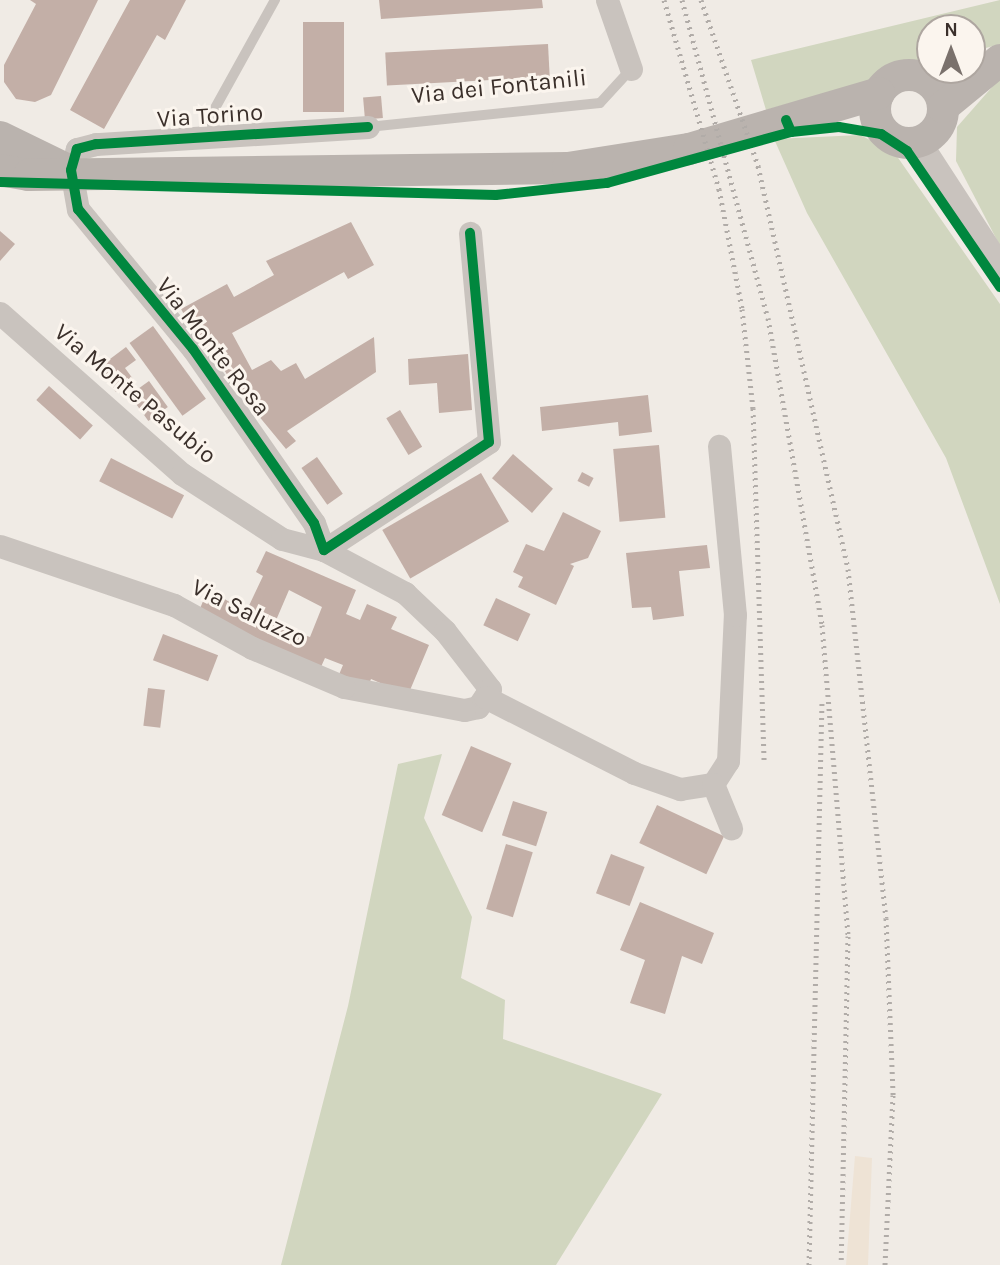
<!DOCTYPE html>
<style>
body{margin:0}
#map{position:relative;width:1000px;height:1265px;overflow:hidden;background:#f0ebe5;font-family:Karla,sans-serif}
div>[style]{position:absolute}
.green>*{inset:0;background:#d1d6bf}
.plaza>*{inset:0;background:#eee3d5}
.building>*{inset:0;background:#c3afa7;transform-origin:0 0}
.service>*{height:10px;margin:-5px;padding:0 5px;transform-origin:5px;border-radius:5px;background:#c9c3be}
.minor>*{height:23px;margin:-11.5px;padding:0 11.5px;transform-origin:11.5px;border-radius:11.5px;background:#c9c3be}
.tertiary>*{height:28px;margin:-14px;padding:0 14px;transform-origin:14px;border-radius:14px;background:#c9c3be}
.secondary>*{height:32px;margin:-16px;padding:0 16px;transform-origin:16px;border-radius:16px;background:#bab3ae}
.secondary>.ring{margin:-16px;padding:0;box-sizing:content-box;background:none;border:32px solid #bab3ae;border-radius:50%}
.rail>*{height:5px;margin-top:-2.5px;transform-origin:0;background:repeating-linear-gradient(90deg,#b1aca8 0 2px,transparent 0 7px)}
.cycleway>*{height:10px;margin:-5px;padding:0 5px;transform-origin:5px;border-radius:5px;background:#00873e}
span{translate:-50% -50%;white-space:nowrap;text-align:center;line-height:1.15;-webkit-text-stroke:6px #fbf5ee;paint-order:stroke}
.street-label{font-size:24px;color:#3b302b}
.north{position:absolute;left:916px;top:14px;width:70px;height:70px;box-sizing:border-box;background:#fbf5ee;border:2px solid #aea6a0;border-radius:50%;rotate:0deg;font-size:19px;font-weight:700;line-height:28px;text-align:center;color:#3b302b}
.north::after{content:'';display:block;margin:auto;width:24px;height:32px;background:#7a716c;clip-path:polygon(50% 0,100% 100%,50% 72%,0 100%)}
</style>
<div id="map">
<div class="green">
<i style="clip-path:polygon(1000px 0,1000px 44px,972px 52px,972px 28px,930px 28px,930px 64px,766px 110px,751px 60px)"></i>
<i style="clip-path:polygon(1000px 78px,1000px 246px,956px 161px,957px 127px)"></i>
<i style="clip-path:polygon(860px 135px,894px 152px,1000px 304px,1000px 604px,946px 458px,807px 213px,774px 139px)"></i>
<i style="clip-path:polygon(442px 754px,424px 818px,472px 917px,461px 978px,505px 1000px,503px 1039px,662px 1094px,556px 1265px,281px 1265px,348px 1006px,398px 764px)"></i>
</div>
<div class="plaza">
<i style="clip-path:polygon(855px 1156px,872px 1158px,868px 1265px,846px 1265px)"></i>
</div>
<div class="building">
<i style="clip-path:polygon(30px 0,98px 0,51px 95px,35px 102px,16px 99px,4px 82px,4px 65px,36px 4px)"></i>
<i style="clip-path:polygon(130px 0,186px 0,165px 40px,157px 35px,104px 129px,70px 110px)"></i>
<i style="clip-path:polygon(379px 0,542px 0,543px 8px,381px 19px)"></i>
<i style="left:303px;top:22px;width:41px;height:90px"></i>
<i style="left:548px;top:44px;width:33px;height:163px;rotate:87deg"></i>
<i style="left:381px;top:96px;width:22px;height:18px;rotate:85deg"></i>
<i style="clip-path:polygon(351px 222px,374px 265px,348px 279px,344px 272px,232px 333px,252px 370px,271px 360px,281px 371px,296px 363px,305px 379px,374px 337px,376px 372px,287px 431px,296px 441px,286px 449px,233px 385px,210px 345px,203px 349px,181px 309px,227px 284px,234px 297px,274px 275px,266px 261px)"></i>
<i style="clip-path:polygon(0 231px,15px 244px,0 261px)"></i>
<i style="left:153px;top:326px;width:90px;height:29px;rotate:54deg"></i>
<i style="clip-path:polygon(126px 347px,136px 360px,125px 368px,133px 379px,116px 392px,98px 368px)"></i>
<i style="clip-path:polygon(468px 354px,472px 410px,439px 413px,437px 383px,409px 385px,408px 359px)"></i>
<i style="left:149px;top:381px;width:32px;height:24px;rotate:54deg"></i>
<i style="left:49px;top:386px;width:59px;height:19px;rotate:42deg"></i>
<i style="clip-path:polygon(648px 395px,652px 432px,619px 436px,618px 422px,542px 431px,540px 407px)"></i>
<i style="left:400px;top:410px;width:43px;height:16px;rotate:59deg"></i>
<i style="left:659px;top:445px;width:73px;height:46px;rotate:85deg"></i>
<i style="left:513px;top:454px;width:53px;height:32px;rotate:41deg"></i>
<i style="left:317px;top:457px;width:45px;height:19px;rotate:55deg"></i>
<i style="left:111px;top:458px;width:82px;height:26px;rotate:27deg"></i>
<i style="left:582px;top:472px;width:13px;height:10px;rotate:27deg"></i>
<i style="left:481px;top:473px;width:56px;height:114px;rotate:60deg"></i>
<i style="clip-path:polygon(563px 512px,601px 531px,588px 558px,570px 564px,574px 566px,556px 605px,518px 587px,523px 577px,513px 572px,526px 544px,544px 551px)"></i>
<i style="clip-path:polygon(707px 545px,710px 568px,679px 571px,684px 616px,653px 620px,651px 607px,632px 608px,626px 553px)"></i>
<i style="clip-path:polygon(evenodd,266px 551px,356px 590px,346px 614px,360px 620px,367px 604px,397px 617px,391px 629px,429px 645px,408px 695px,371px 679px,367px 689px,338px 677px,343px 665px,325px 658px,320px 669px,199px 611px,208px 589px,246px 612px,263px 576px,256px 572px,266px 551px,289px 590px,322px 607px,310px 637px,274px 625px,289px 590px)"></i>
<i style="left:496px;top:598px;width:38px;height:30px;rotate:25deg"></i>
<i style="left:163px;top:634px;width:59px;height:28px;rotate:21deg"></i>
<i style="left:148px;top:688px;width:17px;height:38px;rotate:7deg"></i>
<i style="left:471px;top:746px;width:44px;height:75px;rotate:23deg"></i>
<i style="left:513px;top:801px;width:36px;height:36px;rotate:18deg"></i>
<i style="left:657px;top:805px;width:74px;height:42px;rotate:25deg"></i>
<i style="left:506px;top:844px;width:28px;height:68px;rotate:17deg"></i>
<i style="left:611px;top:854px;width:36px;height:42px;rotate:21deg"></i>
<i style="clip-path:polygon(640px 902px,714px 933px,702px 964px,682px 956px,665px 1014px,630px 1003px,645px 960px,620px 950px)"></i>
</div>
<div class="service">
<i style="left:368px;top:127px;width:233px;rotate:-5.9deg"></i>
<i style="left:600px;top:103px;width:46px;rotate:-47.6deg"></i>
<i style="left:199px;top:137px;width:157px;rotate:-61deg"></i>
</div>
<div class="minor">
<i style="left:607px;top:0;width:73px;rotate:70.8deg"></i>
<i style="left:368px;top:127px;width:273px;rotate:176.4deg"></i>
<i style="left:96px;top:144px;width:20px;rotate:165deg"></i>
<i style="left:77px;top:149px;width:22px;rotate:106deg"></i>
<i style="left:71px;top:170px;width:40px;rotate:80deg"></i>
<i style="left:78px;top:209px;width:181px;rotate:50.6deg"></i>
<i style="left:193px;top:349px;width:212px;rotate:55.2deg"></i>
<i style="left:314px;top:523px;width:29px;rotate:70deg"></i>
<i style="left:324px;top:550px;width:197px;rotate:-33.2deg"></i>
<i style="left:489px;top:442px;width:210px;rotate:-95.2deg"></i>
<i style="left:0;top:313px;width:243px;rotate:41.5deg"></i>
<i style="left:182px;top:474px;width:119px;rotate:33deg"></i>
<i style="left:282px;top:539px;width:43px;rotate:14.7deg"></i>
<i style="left:324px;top:550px;width:92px;rotate:28deg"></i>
<i style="left:405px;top:593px;width:55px;rotate:43.5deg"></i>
<i style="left:445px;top:631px;width:73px;rotate:52.2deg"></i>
<i style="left:490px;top:689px;width:22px;rotate:124deg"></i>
<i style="left:478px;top:707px;width:14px;rotate:168deg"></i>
<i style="left:464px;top:710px;width:122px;rotate:-169.1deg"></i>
<i style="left:344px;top:687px;width:100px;rotate:-157deg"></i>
<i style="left:252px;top:648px;width:89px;rotate:-151.1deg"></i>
<i style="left:174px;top:605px;width:184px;rotate:-161.3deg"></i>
<i style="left:485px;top:697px;width:167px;rotate:27deg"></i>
<i style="left:634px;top:773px;width:49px;rotate:19.2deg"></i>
<i style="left:680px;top:789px;width:33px;rotate:-9deg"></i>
<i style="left:713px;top:784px;width:27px;rotate:-57deg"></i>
<i style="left:728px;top:761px;width:146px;rotate:-87.3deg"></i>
<i style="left:735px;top:615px;width:170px;rotate:-95.4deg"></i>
<i style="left:713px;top:784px;width:48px;rotate:67.8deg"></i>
</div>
<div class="tertiary">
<i style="left:917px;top:142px;width:153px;rotate:57deg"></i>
</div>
<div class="secondary">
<i class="ring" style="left:875px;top:75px;width:36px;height:36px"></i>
<i style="left:943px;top:107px;width:74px;rotate:-39.5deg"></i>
<i style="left:0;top:137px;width:73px;rotate:25.9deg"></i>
<i style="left:0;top:170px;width:29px;rotate:10deg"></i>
<i style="left:29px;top:175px;width:539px;rotate:-0.74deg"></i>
<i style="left:568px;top:168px;width:122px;rotate:-8.9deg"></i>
<i style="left:689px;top:149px;width:198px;rotate:-16.4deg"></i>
</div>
<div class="rail">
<i style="left:664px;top:0;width:197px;rotate:73.8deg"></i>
<i style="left:719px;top:189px;width:122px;rotate:79.1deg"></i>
<i style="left:742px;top:309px;width:100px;rotate:83.7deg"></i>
<i style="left:753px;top:408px;width:352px;rotate:88.2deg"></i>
<i style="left:682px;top:0;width:329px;rotate:74.9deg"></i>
<i style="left:768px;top:318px;width:312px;rotate:80deg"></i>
<i style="left:822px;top:625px;width:312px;rotate:85.2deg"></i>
<i style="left:848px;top:936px;width:329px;rotate:91.2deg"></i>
<i style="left:701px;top:0;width:176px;rotate:71deg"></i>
<i style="left:758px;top:166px;width:413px;rotate:77.4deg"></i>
<i style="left:848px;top:569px;width:351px;rotate:83.8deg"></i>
<i style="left:886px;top:918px;width:177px;rotate:87.7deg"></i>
<i style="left:893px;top:1095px;width:170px;rotate:92.7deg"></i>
<i style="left:809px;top:1265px;width:563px;rotate:-88.68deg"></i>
</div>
<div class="cycleway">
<i style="left:786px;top:120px;width:13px;rotate:67deg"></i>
<i style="left:791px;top:132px;width:48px;rotate:-5.9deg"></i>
<i style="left:839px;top:127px;width:43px;rotate:9.5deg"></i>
<i style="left:881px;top:134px;width:31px;rotate:33deg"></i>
<i style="left:907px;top:151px;width:165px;rotate:55.6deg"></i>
<i style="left:368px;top:127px;width:273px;rotate:176.4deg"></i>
<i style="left:96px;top:144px;width:20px;rotate:165deg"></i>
<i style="left:77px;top:149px;width:22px;rotate:106deg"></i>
<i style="left:71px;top:170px;width:40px;rotate:80deg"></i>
<i style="left:78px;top:209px;width:181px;rotate:50.6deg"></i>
<i style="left:193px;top:349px;width:212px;rotate:55.2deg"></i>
<i style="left:314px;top:523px;width:29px;rotate:70deg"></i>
<i style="left:324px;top:550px;width:197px;rotate:-33.2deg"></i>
<i style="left:489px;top:442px;width:210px;rotate:-95.2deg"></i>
<i style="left:0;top:182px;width:496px;rotate:1.5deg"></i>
<i style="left:496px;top:195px;width:112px;rotate:-6.2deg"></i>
<i style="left:607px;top:183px;width:191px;rotate:-15.5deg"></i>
</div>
<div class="street-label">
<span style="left:499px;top:87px;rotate:-6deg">Via dei Fontanili</span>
<span style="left:210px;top:116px;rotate:-4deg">Via Torino</span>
<span style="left:213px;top:347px;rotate:52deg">Via Monte Rosa</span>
<span style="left:135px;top:394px;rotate:40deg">Via Monte Pasubio</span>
<span style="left:249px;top:613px;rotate:26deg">Via Saluzzo</span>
</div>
<div class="north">N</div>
</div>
